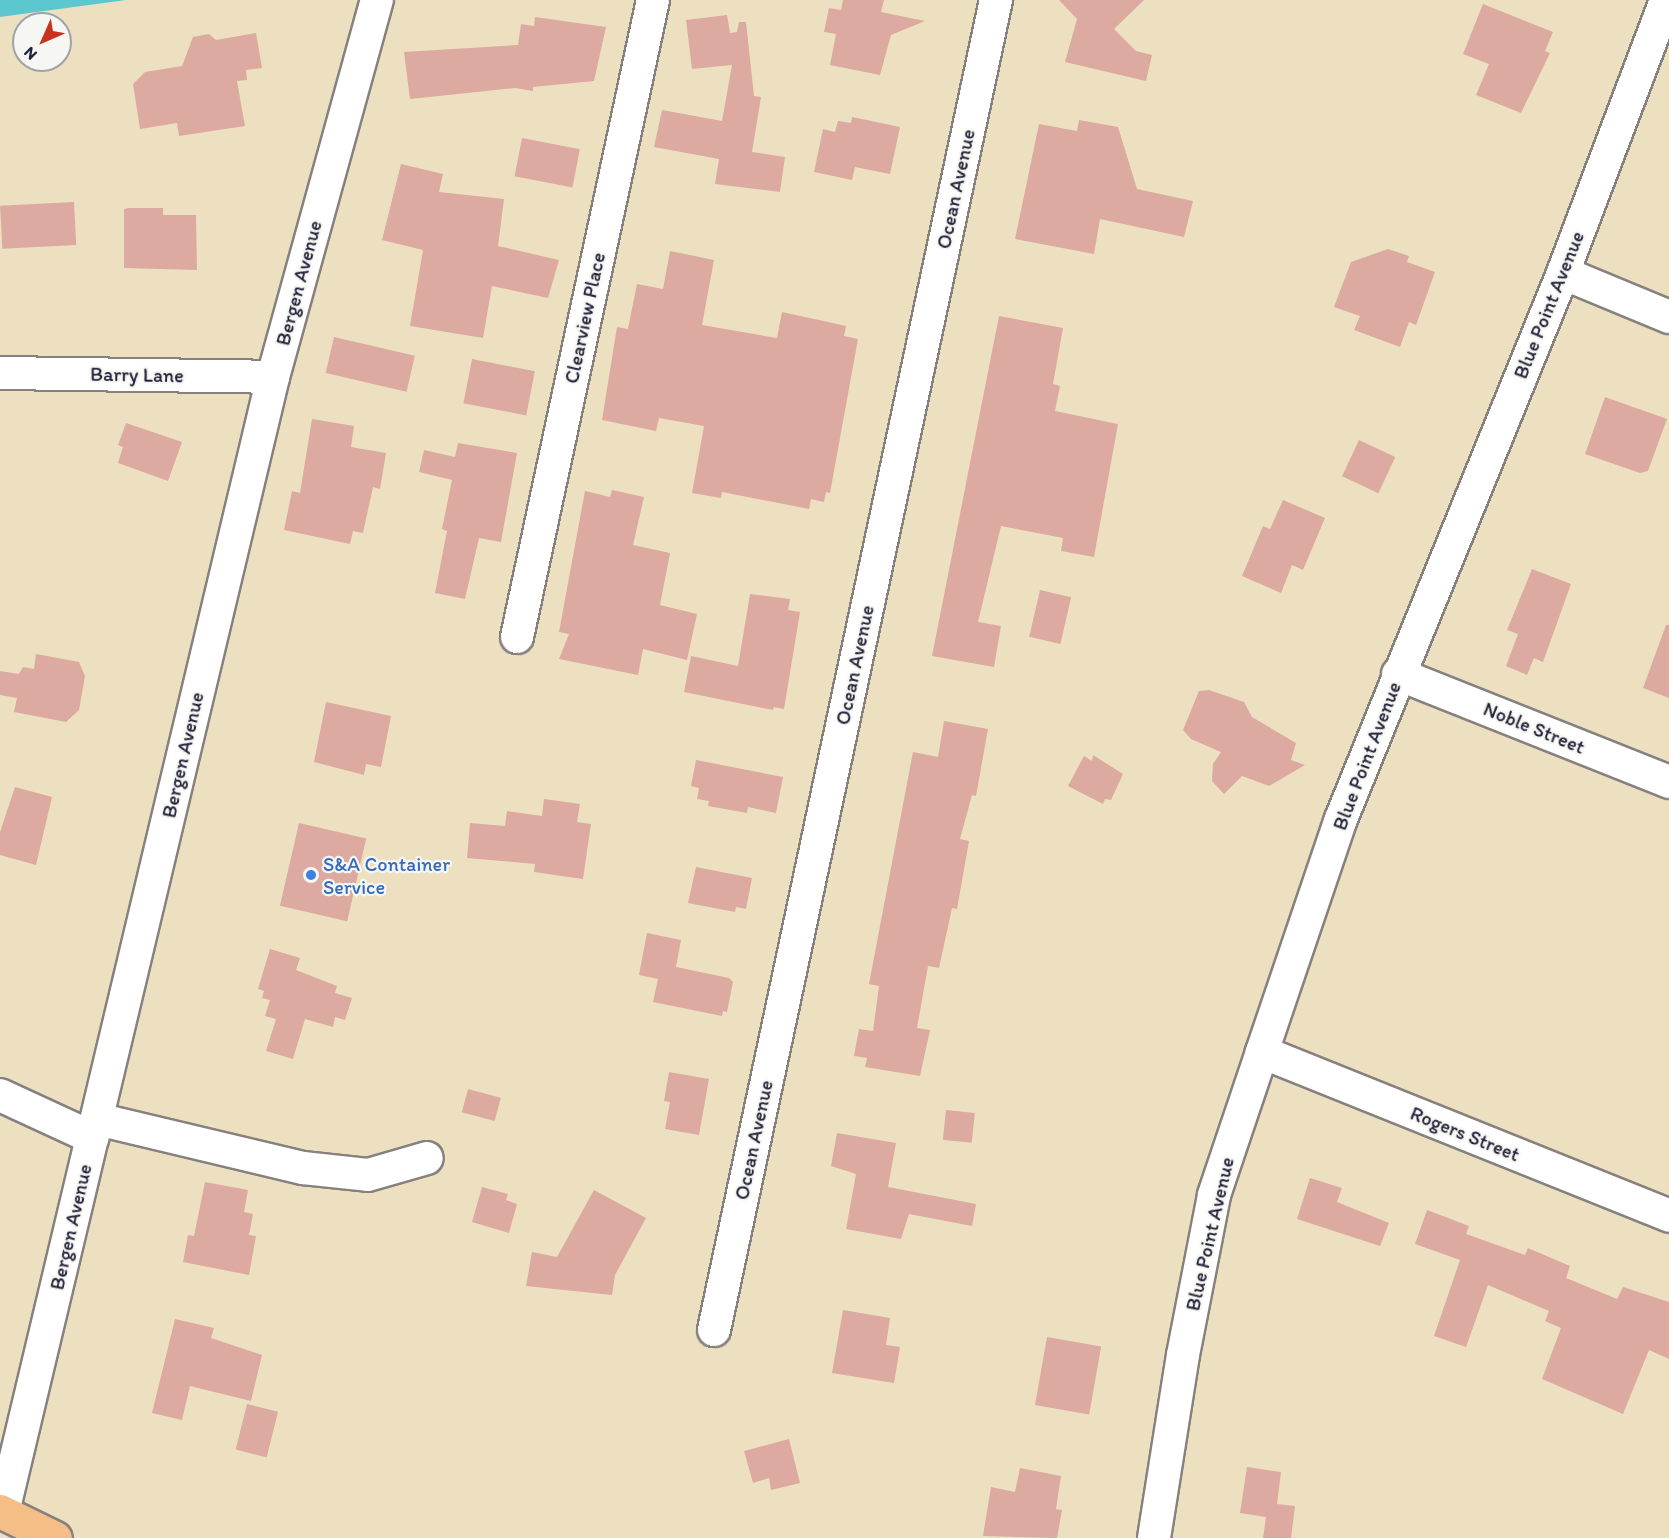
<!DOCTYPE html>
<style>
body{margin:0}
#map{position:relative;width:1669px;height:1538px;overflow:hidden;background:#ece0c0;font-family:Itim,sans-serif}
div>[style]{position:absolute}
.water>*{inset:0;background:#5ac8ce}
.building>*{inset:0;background:#dcaaa0;transform-origin:0 0}
.roads{filter:drop-shadow(2px 0 #87817e) drop-shadow(-2px 0 #87817e) drop-shadow(0 2px #87817e) drop-shadow(0 -2px #87817e)}
.minor>*{height:32px;margin:-16px;padding:0 16px;transform-origin:16px;border-radius:16px;background:#fff}
.major>*{height:33px;margin:-16.5px;padding:0 16.5px;transform-origin:16.5px;border-radius:16.5px;background:#f6be87}
.dots>*{width:16px;height:16px;translate:-50% -50%;box-sizing:border-box;border:3px solid #f6f6f2;border-radius:50%}
span{translate:-50% -50%;white-space:nowrap;text-align:center;line-height:1.15;-webkit-text-stroke:4.5px #f6f6f2;paint-order:stroke}
.street-label{font-size:20px;color:#22223b}
.shop-label{font-size:20px;color:#366cbe}
.left{translate:0 -50%;text-align:left}
.north{position:absolute;left:12px;top:12px;width:60px;height:60px;box-sizing:border-box;background:#f6f6f2;border:2px solid #a1a1a9;border-radius:50%;rotate:225deg;font-size:16px;font-weight:700;line-height:24px;text-align:center;color:#22223b}
.north::after{content:'';display:block;margin:auto;width:21px;height:27px;background:#c8321e;clip-path:polygon(50% 0,100% 100%,50% 72%,0 100%)}
</style>
<div id="map">
<div class="water">
<i style="clip-path:polygon(0 0,126px 0,0 17px)"></i>
</div>
<div class="building">
<i style="clip-path:polygon(843px 0,884px 0,881px 12px,925px 21px,891px 35px,880px 75px,830px 65px,836px 34px,824px 32px,829px 8px,841px 10px)"></i>
<i style="clip-path:polygon(1059px 0,1144px 0,1114px 29px,1136px 51px,1152px 55px,1146px 81px,1065px 62px,1077px 19px)"></i>
<i style="clip-path:polygon(1483px 4px,1553px 32px,1545px 51px,1550px 53px,1521px 113px,1476px 95px,1489px 64px,1463px 54px)"></i>
<i style="clip-path:polygon(727px 15px,730px 33px,737px 32px,739px 22px,746px 22px,754px 96px,761px 97px,752px 152px,785px 157px,780px 192px,715px 184px,719px 159px,654px 147px,662px 110px,722px 121px,732px 65px,692px 69px,686px 20px)"></i>
<i style="clip-path:polygon(535px 17px,606px 27px,594px 81px,533px 87px,533px 91px,515px 88px,410px 99px,404px 52px,518px 45px,521px 24px,534px 26px)"></i>
<i style="clip-path:polygon(256px 33px,262px 68px,246px 70px,247px 80px,237px 81px,245px 126px,179px 136px,177px 123px,140px 129px,133px 84px,145px 72px,182px 66px,193px 37px,209px 34px,216px 40px)"></i>
<i style="clip-path:polygon(852px 117px,900px 127px,890px 174px,855px 167px,852px 180px,814px 172px,823px 129px,835px 132px,838px 121px,851px 123px)"></i>
<i style="clip-path:polygon(1079px 120px,1118px 127px,1137px 189px,1193px 201px,1184px 237px,1100px 219px,1094px 254px,1015px 239px,1039px 124px,1077px 131px)"></i>
<i style="left:522px;top:138px;width:59px;height:39px;rotate:11deg"></i>
<i style="clip-path:polygon(401px 164px,443px 174px,439px 192px,504px 199px,498px 246px,559px 260px,548px 298px,492px 286px,483px 338px,410px 326px,423px 250px,382px 240px)"></i>
<i style="left:74px;top:202px;width:43px;height:74px;rotate:87deg"></i>
<i style="clip-path:polygon(129px 208px,163px 208px,163px 215px,196px 215px,197px 270px,124px 268px,124px 209px)"></i>
<i style="clip-path:polygon(1388px 249px,1409px 256px,1407px 262px,1435px 272px,1416px 325px,1409px 322px,1400px 347px,1354px 330px,1360px 316px,1334px 307px,1351px 262px)"></i>
<i style="clip-path:polygon(670px 251px,714px 260px,702px 325px,777px 338px,782px 312px,846px 326px,844px 336px,858px 339px,830px 493px,826px 492px,824px 502px,811px 499px,809px 509px,722px 492px,721px 498px,692px 493px,704px 426px,659px 418px,656px 431px,602px 420px,617px 327px,628px 329px,637px 284px,663px 289px)"></i>
<i style="clip-path:polygon(999px 316px,1063px 328px,1053px 384px,1060px 386px,1055px 411px,1118px 424px,1094px 557px,1061px 551px,1063px 538px,1001px 526px,978px 622px,1001px 626px,994px 667px,932px 656px)"></i>
<i style="left:334px;top:337px;width:83px;height:37px;rotate:13deg"></i>
<i style="left:472px;top:359px;width:64px;height:45px;rotate:11deg"></i>
<i style="clip-path:polygon(1605px 397px,1667px 419px,1648px 471px,1640px 473px,1585px 454px)"></i>
<i style="clip-path:polygon(312px 419px,354px 426px,351px 447px,386px 453px,380px 489px,373px 487px,363px 533px,353px 531px,350px 544px,284px 530px,292px 491px,300px 493px)"></i>
<i style="clip-path:polygon(126px 423px,182px 442px,168px 481px,118px 463px,123px 447px,118px 445px)"></i>
<i style="left:1359px;top:440px;width:40px;height:40px;rotate:25deg"></i>
<i style="clip-path:polygon(458px 443px,517px 453px,501px 542px,479px 538px,465px 599px,435px 593px,447px 531px,442px 529px,452px 480px,419px 472px,424px 450px,455px 457px)"></i>
<i style="clip-path:polygon(612px 490px,644px 497px,633px 545px,670px 553px,660px 605px,697px 614px,687px 660px,643px 649px,638px 675px,559px 659px,569px 634px,559px 632px,585px 491px,610px 497px)"></i>
<i style="clip-path:polygon(1283px 500px,1325px 518px,1303px 570px,1292px 565px,1281px 593px,1242px 576px,1263px 526px,1270px 529px)"></i>
<i style="clip-path:polygon(1532px 569px,1571px 584px,1543px 662px,1534px 658px,1527px 675px,1506px 666px,1518px 634px,1507px 630px)"></i>
<i style="left:1040px;top:590px;width:32px;height:48px;rotate:13deg"></i>
<i style="clip-path:polygon(750px 594px,790px 599px,788px 610px,800px 612px,784px 709px,774px 707px,773px 710px,684px 692px,691px 656px,738px 666px)"></i>
<i style="clip-path:polygon(1666px 625px,1669px 625px,1669px 698px,1643px 688px)"></i>
<i style="clip-path:polygon(36px 654px,79px 662px,85px 676px,79px 710px,66px 722px,14px 712px,17px 698px,0 695px,0 671px,19px 674px,23px 667px,34px 669px)"></i>
<i style="clip-path:polygon(1209px 690px,1244px 702px,1252px 717px,1296px 743px,1291px 760px,1305px 765px,1269px 786px,1242px 776px,1224px 794px,1212px 781px,1213px 764px,1221px 752px,1191px 739px,1183px 730px,1199px 691px)"></i>
<i style="clip-path:polygon(326px 702px,391px 716px,381px 767px,366px 764px,364px 775px,314px 762px)"></i>
<i style="clip-path:polygon(944px 721px,988px 729px,976px 796px,972px 795px,960px 839px,969px 841px,957px 909px,952px 908px,939px 968px,928px 966px,917px 1028px,930px 1030px,920px 1076px,865px 1067px,867px 1058px,854px 1056px,859px 1029px,873px 1031px,879px 986px,869px 984px,913px 752px,938px 757px)"></i>
<i style="clip-path:polygon(1093px 755px,1123px 774px,1111px 800px,1105px 799px,1103px 804px,1068px 786px,1084px 756px,1092px 761px)"></i>
<i style="clip-path:polygon(696px 760px,783px 777px,776px 813px,748px 807px,747px 813px,708px 806px,709px 801px,697px 799px,699px 788px,691px 786px)"></i>
<i style="clip-path:polygon(15px 787px,52px 797px,36px 865px,0 855px,0 832px)"></i>
<i style="clip-path:polygon(544px 799px,580px 804px,577px 822px,591px 824px,583px 879px,534px 872px,535px 864px,467px 858px,470px 823px,505px 826px,507px 811px,542px 816px)"></i>
<i style="left:299px;top:823px;width:69px;height:85px;rotate:13deg"></i>
<i style="clip-path:polygon(696px 867px,752px 878px,746px 909px,736px 907px,735px 912px,688px 903px)"></i>
<i style="clip-path:polygon(647px 933px,681px 940px,676px 967px,729px 978px,733px 982px,727px 1012px,723px 1011px,722px 1016px,653px 1002px,658px 979px,639px 975px)"></i>
<i style="clip-path:polygon(270px 949px,300px 958px,296px 970px,337px 986px,335px 993px,352px 998px,345px 1020px,335px 1017px,333px 1027px,305px 1019px,293px 1059px,266px 1051px,276px 1019px,265px 1016px,270px 1000px,262px 998px,264px 991px,258px 989px)"></i>
<i style="clip-path:polygon(669px 1072px,709px 1079px,699px 1135px,665px 1129px,670px 1102px,664px 1101px)"></i>
<i style="left:468px;top:1089px;width:34px;height:24px;rotate:15deg"></i>
<i style="left:946px;top:1110px;width:29px;height:30px;rotate:6deg"></i>
<i style="clip-path:polygon(837px 1133px,896px 1143px,888px 1187px,976px 1204px,972px 1226px,909px 1214px,901px 1239px,846px 1229px,856px 1174px,831px 1166px)"></i>
<i style="clip-path:polygon(1310px 1178px,1342px 1188px,1337px 1202px,1389px 1223px,1380px 1246px,1297px 1219px)"></i>
<i style="clip-path:polygon(205px 1182px,248px 1190px,244px 1212px,253px 1214px,249px 1235px,256px 1236px,249px 1275px,183px 1262px,188px 1235px,194px 1236px)"></i>
<i style="clip-path:polygon(482px 1187px,508px 1194px,506px 1200px,517px 1204px,509px 1233px,472px 1222px)"></i>
<i style="clip-path:polygon(594px 1190px,646px 1218px,615px 1275px,612px 1295px,526px 1286px,532px 1252px,557px 1257px)"></i>
<i style="clip-path:polygon(1427px 1210px,1469px 1226px,1466px 1234px,1525px 1255px,1528px 1248px,1570px 1266px,1566px 1278px,1617px 1299px,1623px 1287px,1669px 1302px,1669px 1359px,1649px 1350px,1623px 1414px,1542px 1379px,1561px 1328px,1545px 1321px,1549px 1311px,1488px 1285px,1466px 1347px,1434px 1336px,1460px 1260px,1415px 1244px)"></i>
<i style="clip-path:polygon(843px 1310px,890px 1318px,886px 1345px,900px 1347px,894px 1383px,832px 1373px)"></i>
<i style="clip-path:polygon(175px 1319px,214px 1328px,211px 1338px,262px 1355px,251px 1401px,190px 1386px,182px 1420px,152px 1413px)"></i>
<i style="left:1047px;top:1337px;width:55px;height:69px;rotate:10deg"></i>
<i style="left:247px;top:1404px;width:32px;height:47px;rotate:14deg"></i>
<i style="clip-path:polygon(789px 1439px,800px 1483px,771px 1490px,769px 1478px,753px 1483px,744px 1451px)"></i>
<i style="clip-path:polygon(1247px 1467px,1281px 1472px,1277px 1504px,1295px 1506px,1291px 1538px,1263px 1538px,1266px 1517px,1240px 1513px)"></i>
<i style="clip-path:polygon(1020px 1468px,1061px 1476px,1056px 1509px,1062px 1510px,1057px 1538px,983px 1536px,991px 1487px,1015px 1492px)"></i>
</div>
<div class="roads">
<div class="minor">
<i style="left:1563px;top:273px;width:115px;rotate:22.5deg"></i>
<i style="left:0;top:373px;width:273px;rotate:0.8deg"></i>
<i style="left:517px;top:637px;width:651px;rotate:-77.95deg"></i>
<i style="left:1398px;top:674px;width:292px;rotate:21.7deg"></i>
<i style="left:1262px;top:1052px;width:439px;rotate:21.9deg"></i>
<i style="left:0;top:1095px;width:102px;rotate:24.8deg"></i>
<i style="left:97px;top:1119px;width:212px;rotate:13.4deg"></i>
<i style="left:303px;top:1168px;width:65px;rotate:6.1deg"></i>
<i style="left:368px;top:1175px;width:61px;rotate:-16.1deg"></i>
<i style="left:714px;top:1330px;width:1360px;rotate:-78.03deg"></i>
<i style="left:3px;top:1512px;width:1167px;rotate:-76.62deg"></i>
<i style="left:273px;top:377px;width:391px;rotate:-74.6deg"></i>
<i style="left:1154px;top:1538px;width:185px;rotate:-81deg"></i>
<i style="left:1183px;top:1355px;width:163px;rotate:-79deg"></i>
<i style="left:1214px;top:1195px;width:151px;rotate:-71.4deg"></i>
<i style="left:1262px;top:1052px;width:246px;rotate:-71.3deg"></i>
<i style="left:1341px;top:819px;width:589px;rotate:-67.87deg"></i>
<i style="left:1563px;top:273px;width:292px;rotate:-69.3deg"></i>
</div>
<div class="major">
<i style="left:0;top:1511px;width:61px;rotate:26.1deg"></i>
</div>
</div>
<div class="dots">
<i style="left:311px;top:875px;background:#3f7fe0"></i>
</div>
<div class="street-label">
<span style="left:956px;top:189px;rotate:-78deg">Ocean Avenue</span>
<span style="left:299px;top:283px;rotate:-75deg">Bergen Avenue</span>
<span style="left:1549px;top:305px;rotate:-68deg">Blue Point Avenue</span>
<span style="left:585px;top:318px;rotate:-78deg">Clearview Place</span>
<span style="left:137px;top:375px;rotate:1deg">Barry Lane</span>
<span style="left:855px;top:665px;rotate:-78deg">Ocean Avenue</span>
<span style="left:1534px;top:728px;rotate:22deg">Noble Street</span>
<span style="left:183px;top:755px;rotate:-77deg">Bergen Avenue</span>
<span style="left:1367px;top:756px;rotate:-69deg">Blue Point Avenue</span>
<span style="left:1465px;top:1134px;rotate:22deg">Rogers Street</span>
<span style="left:754px;top:1140px;rotate:-78deg">Ocean Avenue</span>
<span style="left:71px;top:1227px;rotate:-77deg">Bergen Avenue</span>
<span style="left:1210px;top:1234px;rotate:-77deg">Blue Point Avenue</span>
</div>
<div class="shop-label">
<span class="left" style="left:323px;top:876px">S&amp;A Container<br>Service</span>
</div>
<div class="north">N</div>
</div>
